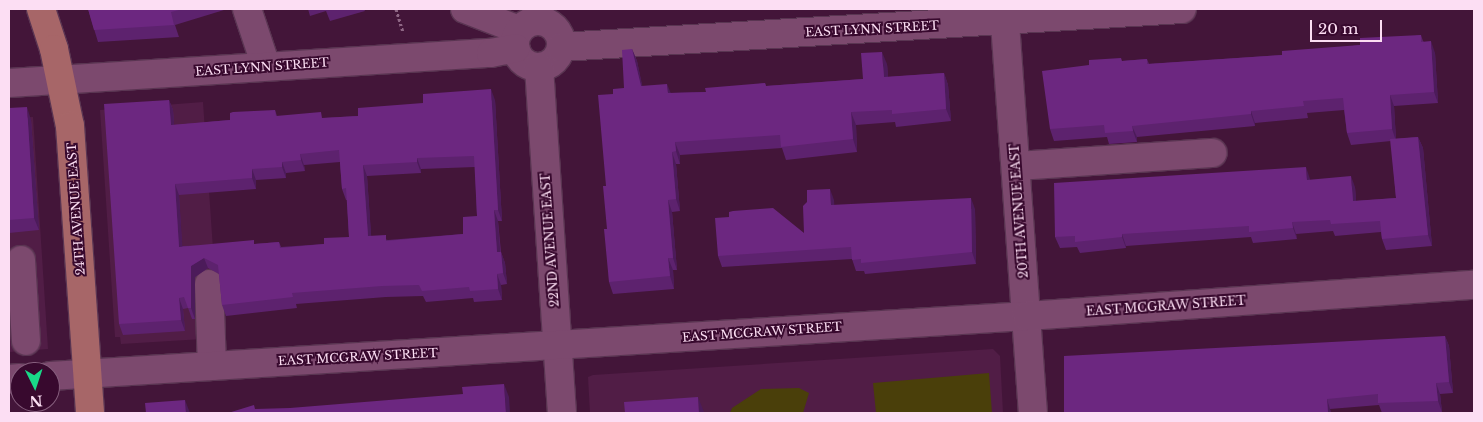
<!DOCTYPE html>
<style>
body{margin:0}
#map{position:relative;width:1483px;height:422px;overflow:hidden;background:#431539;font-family:"Libre Baskerville",serif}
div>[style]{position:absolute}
.built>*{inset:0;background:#511d46}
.green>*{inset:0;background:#4a3f0a}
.path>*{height:3px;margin-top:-1.5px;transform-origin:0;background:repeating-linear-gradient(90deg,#8f6785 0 2.5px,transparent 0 5px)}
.roads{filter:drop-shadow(1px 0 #5a3552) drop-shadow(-1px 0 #5a3552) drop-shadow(0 1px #5a3552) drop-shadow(0 -1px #5a3552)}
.minor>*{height:28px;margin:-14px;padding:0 14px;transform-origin:14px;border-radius:14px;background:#7c496e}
.minor>.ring{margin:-14px;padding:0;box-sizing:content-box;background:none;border:28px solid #7c496e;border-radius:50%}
.major>*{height:28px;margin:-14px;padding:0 14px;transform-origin:14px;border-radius:14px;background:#a76668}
.wall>*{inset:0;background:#5d226e}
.shaded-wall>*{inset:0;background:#4c1b5a}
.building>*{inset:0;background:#6c2780}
span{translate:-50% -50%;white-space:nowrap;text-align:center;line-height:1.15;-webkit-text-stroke:4px #38092e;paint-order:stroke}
.street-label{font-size:12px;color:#fcdef3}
.frame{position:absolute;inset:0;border:10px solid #fcdef3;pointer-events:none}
.north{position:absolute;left:10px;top:362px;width:50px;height:50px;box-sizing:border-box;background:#38092e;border:1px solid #865e7d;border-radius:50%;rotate:176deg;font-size:14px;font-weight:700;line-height:20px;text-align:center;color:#fcdef3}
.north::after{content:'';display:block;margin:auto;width:18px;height:22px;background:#19d988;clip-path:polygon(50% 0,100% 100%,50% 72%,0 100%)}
.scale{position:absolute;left:1310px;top:20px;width:72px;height:22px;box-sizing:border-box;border:2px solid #fcdef3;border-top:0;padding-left:6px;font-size:15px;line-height:18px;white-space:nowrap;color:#fcdef3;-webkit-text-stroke:4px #38092e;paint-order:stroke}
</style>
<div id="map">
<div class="built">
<i style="clip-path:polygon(203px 102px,219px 338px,121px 344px,120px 337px,115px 337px,100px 110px)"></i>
<i style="clip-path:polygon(33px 117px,48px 349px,9px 352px,9px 118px)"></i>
<i style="clip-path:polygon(993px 349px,1000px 356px,1003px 413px,590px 413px,588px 377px,593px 375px)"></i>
</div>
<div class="green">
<i style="clip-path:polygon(989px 373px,992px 413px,876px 413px,873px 383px)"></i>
<i style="clip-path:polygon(799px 388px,809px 393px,803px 413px,730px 413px,732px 408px,761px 389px)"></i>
</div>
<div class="path">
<i style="left:396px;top:9px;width:24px;rotate:73deg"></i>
</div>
<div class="roads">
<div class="minor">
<i style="left:247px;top:9px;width:60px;rotate:71.6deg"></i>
<i style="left:465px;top:9px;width:58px;rotate:21.3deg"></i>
<i style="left:1004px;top:9px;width:405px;rotate:85.9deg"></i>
<i class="ring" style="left:515px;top:21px;width:18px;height:18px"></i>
<i style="left:561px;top:47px;width:622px;rotate:-3.5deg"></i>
<i style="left:539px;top:67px;width:347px;rotate:86.2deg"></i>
<i style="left:9px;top:83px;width:483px;rotate:-3.6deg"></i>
<i style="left:491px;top:53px;width:25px;rotate:-11deg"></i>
<i style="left:1016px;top:166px;width:197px;rotate:-3.8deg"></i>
<i style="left:21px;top:260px;width:81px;rotate:86.5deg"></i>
<i style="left:209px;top:284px;width:82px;rotate:87.9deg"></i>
<i style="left:50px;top:376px;width:979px;rotate:-3.51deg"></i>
<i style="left:1027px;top:316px;width:448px;rotate:-4deg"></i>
<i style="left:9px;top:379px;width:11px;rotate:-5deg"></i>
</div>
<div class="major">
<i style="left:41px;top:9px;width:42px;rotate:72deg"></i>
<i style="left:54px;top:49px;width:79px;rotate:78.3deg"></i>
<i style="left:70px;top:126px;width:288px;rotate:86deg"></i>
</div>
</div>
<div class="wall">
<i style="clip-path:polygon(88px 9px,223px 9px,224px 10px,175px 25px,179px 37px,98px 42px)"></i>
<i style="clip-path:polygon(308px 9px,364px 9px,365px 11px,330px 21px,326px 11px,310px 16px)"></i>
<i style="clip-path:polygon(1421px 35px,1423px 41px,1435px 53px,1438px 103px,1394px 106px,1396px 139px,1418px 137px,1423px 148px,1432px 246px,1386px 250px,1382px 239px,1381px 232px,1335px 236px,1333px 231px,1296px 234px,1297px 239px,1253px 243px,1251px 237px,1126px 246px,1126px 248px,1080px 253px,1077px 247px,1060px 248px,1055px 237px,1310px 180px,1355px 187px,1356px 201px,1396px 198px,1391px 141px,1351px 145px,1347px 133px,1344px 110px,1307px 113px,1308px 118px,1255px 123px,1255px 126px,1137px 137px,1137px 142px,1109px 144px,1107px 137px,1054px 141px,1050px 129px,1089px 65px,1122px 61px,1147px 59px,1149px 64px,1282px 55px,1360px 45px)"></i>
<i style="clip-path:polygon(632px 49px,637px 61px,642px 86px,671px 93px,706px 92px,765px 83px,766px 86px,863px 79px,887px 64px,888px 77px,944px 73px,948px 85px,951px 121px,896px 127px,895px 122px,856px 125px,857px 152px,786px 160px,782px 148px,680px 155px,680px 164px,676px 164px,680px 211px,672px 212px,677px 270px,673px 270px,674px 289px,613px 294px,609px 282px,606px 186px,613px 94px,624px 88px)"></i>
<i style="clip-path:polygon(evenodd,169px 100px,173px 110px,174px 125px,230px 120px,275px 110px,277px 116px,324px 118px,358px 116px,495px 100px,502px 221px,498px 221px,501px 252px,505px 263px,507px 284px,501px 285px,502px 300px,474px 302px,473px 298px,426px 302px,423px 296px,386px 297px,296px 304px,297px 308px,226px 316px,222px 305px,219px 274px,208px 268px,195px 277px,195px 319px,192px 319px,188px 308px,183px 309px,185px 331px,123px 335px,119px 324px,169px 100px,340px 162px,342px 189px,346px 200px,347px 200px,349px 237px,324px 244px,281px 247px,279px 242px,255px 244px,182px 246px,179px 195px,256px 189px,256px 180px,286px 178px,286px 173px,305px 171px,304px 165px,340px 162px,169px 100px,475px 167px,477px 216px,463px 234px,388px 240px,371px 236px,367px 176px,421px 173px,421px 169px,475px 167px)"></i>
<i style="clip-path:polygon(9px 108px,31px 120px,39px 230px,9px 233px)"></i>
<i style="clip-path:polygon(834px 200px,834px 205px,975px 209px,976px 264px,865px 274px,864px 271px,856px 271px,852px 259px,722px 267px,718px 256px,729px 217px,804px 233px)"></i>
<i style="clip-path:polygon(1445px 336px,1449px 346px,1453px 393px,1440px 394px,1442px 412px,1382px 413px,1379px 405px,1330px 409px,1331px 413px,1064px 413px)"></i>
</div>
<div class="shaded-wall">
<i style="clip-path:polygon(1431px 41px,1435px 53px,1438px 103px,1434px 92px)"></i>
<i style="clip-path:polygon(632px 49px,637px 61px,645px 98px,641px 86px)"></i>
<i style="clip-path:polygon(882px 52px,887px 64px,889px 89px,884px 77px)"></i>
<i style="clip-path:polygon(944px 73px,948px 85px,951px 121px,946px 109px)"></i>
<i style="clip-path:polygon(667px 84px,672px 96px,668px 93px)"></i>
<i style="clip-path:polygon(491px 89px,495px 100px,502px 221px,498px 210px)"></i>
<i style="clip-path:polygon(1390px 95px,1394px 106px,1396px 141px,1392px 129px)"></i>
<i style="clip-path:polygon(169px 100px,173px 110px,175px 136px,171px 125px)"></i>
<i style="clip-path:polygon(27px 107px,31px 120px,39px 230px,34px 218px)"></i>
<i style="clip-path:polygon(1251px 111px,1255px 123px,1255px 126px,1251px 114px)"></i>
<i style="clip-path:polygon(851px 112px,856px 125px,857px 152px,853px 139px)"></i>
<i style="clip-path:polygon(1132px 126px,1137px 137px,1137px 142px,1133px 131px)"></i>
<i style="clip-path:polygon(1418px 137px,1423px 148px,1432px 246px,1428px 235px)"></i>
<i style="clip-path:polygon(675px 142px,680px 155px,680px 164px,676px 151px)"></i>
<i style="clip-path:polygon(672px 152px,676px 164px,680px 211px,676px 199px)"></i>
<i style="clip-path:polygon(300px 154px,304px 165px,305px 171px,301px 160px)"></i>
<i style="clip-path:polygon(417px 158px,421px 169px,421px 173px,417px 162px)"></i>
<i style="clip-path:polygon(282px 162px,286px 173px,286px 178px,282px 167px)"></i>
<i style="clip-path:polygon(363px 165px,367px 176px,372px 247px,368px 236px)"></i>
<i style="clip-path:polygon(1306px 167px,1310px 179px,1311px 191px,1307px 180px)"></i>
<i style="clip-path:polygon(252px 169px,256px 180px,256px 189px,252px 178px)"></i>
<i style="clip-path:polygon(1351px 176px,1355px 187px,1357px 212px,1353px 201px)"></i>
<i style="clip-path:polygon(175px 184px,179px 195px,183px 257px,179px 247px)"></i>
<i style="clip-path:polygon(830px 189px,834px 200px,835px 216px,831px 205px)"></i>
<i style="clip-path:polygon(971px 198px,975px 209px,976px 264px,972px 252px)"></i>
<i style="clip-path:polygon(668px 200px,672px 212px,677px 270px,673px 258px)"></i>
<i style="clip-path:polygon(494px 210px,498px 221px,501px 263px,497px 252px)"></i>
<i style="clip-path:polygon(1292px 222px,1296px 234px,1297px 239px,1293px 228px)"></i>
<i style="clip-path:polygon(1122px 234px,1126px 246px,1126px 248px,1122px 237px)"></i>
<i style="clip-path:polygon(501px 252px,505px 263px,507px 284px,503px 273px)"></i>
<i style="clip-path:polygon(204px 258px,208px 268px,195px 277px,195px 319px,191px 308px,191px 266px)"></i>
<i style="clip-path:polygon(668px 258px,673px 270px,674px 289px,670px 276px)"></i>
<i style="clip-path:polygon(497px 274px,501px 285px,502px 300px,498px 289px)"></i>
<i style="clip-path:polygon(179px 298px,183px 309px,185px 331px,181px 320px)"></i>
<i style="clip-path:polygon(1445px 336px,1449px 346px,1453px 393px,1449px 382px)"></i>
<i style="clip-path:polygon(1436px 383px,1440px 394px,1442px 412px,1438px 401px)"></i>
<i style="clip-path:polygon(504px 384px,509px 397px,510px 413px,506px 413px)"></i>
<i style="clip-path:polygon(698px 397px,704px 412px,704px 413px,699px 413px)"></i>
<i style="clip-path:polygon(1327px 399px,1330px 409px,1331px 413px,1328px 413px)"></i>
<i style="clip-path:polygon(185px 400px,190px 413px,186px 413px)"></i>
</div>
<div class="building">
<i style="clip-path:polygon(88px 9px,183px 9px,171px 12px,174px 25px,94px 30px)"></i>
<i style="clip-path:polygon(1421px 35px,1421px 42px,1431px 41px,1434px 92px,1390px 95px,1392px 129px,1347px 133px,1343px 98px,1303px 101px,1304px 106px,1251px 111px,1251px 114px,1132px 126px,1133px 131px,1105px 133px,1104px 125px,1050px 129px,1042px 71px,1089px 65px,1089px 60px,1121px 58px,1122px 61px,1147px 59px,1147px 64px,1282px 55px,1282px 51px,1360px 45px,1360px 38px)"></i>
<i style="clip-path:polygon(632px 49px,641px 86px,667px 84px,668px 93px,706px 92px,705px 88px,765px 83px,766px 86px,863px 79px,861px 53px,882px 52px,884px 77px,944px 73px,946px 109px,892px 114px,892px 110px,851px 112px,853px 139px,781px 147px,780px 135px,675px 142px,676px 151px,672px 152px,676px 199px,668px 200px,673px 258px,668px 258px,670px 276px,609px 282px,604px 229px,607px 229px,603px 186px,606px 186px,598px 95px,613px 94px,613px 89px,624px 88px,622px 50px)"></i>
<i style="clip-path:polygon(evenodd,491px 89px,498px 210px,494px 210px,497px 252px,501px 252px,503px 273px,497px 274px,498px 289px,470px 291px,469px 287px,422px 291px,419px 285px,382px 286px,292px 293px,293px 297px,222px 305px,218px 265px,204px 258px,191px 266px,191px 308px,188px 308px,184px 297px,179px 298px,181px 320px,119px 324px,104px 104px,169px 100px,171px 125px,230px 120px,230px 113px,233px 112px,275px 110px,276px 116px,321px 112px,322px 118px,358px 116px,358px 108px,423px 103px,423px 94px,491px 89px,339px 150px,342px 189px,346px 188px,349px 237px,324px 238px,324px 244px,280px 248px,279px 242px,254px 244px,254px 240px,179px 247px,175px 184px,252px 178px,252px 169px,282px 167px,282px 162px,301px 160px,300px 154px,339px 150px,491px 89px,474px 156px,477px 216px,463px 217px,463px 234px,386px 241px,386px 235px,368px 236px,363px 165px,417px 162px,417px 158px,474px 156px)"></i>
<i style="clip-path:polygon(27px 107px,34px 218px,9px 220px,9px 108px)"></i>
<i style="clip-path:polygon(1418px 137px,1428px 235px,1382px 239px,1380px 221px,1331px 224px,1330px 220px,1292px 222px,1293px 228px,1249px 232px,1249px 226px,1122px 234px,1122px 237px,1075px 242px,1075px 236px,1055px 237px,1054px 183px,1306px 167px,1307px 180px,1351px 176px,1353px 201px,1396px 198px,1390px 139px)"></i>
<i style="clip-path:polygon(830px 189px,831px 205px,971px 198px,972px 252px,861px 263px,861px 259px,852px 260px,851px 247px,718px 256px,715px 218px,729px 217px,729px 212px,733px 211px,773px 208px,804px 233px,803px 206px,807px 202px,807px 190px)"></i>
<i style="clip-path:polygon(1445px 336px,1449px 382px,1436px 383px,1438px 401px,1378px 403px,1378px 394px,1327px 399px,1328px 413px,1064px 413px,1064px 356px)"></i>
<i style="clip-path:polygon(504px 384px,506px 413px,228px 413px,254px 405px,255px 409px,290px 408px,463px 394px,462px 387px)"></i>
<i style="clip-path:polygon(698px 397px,699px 413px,625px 413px,624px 402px)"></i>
<i style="clip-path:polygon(185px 400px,186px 413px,146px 413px,145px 403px)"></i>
</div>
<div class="street-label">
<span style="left:872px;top:29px;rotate:-3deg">EAST LYNN STREET</span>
<span style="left:262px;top:67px;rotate:-4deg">EAST LYNN STREET</span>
<span style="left:76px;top:209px;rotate:-94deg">24TH AVENUE EAST</span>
<span style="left:1019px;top:211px;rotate:-94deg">20TH AVENUE EAST</span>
<span style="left:550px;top:240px;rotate:-94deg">22ND AVENUE EAST</span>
<span style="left:1166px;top:306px;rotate:-4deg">EAST MCGRAW STREET</span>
<span style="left:762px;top:332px;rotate:-4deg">EAST MCGRAW STREET</span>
<span style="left:358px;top:357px;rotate:-3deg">EAST MCGRAW STREET</span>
</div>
<div class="frame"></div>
<div class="north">N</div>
<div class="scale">20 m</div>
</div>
